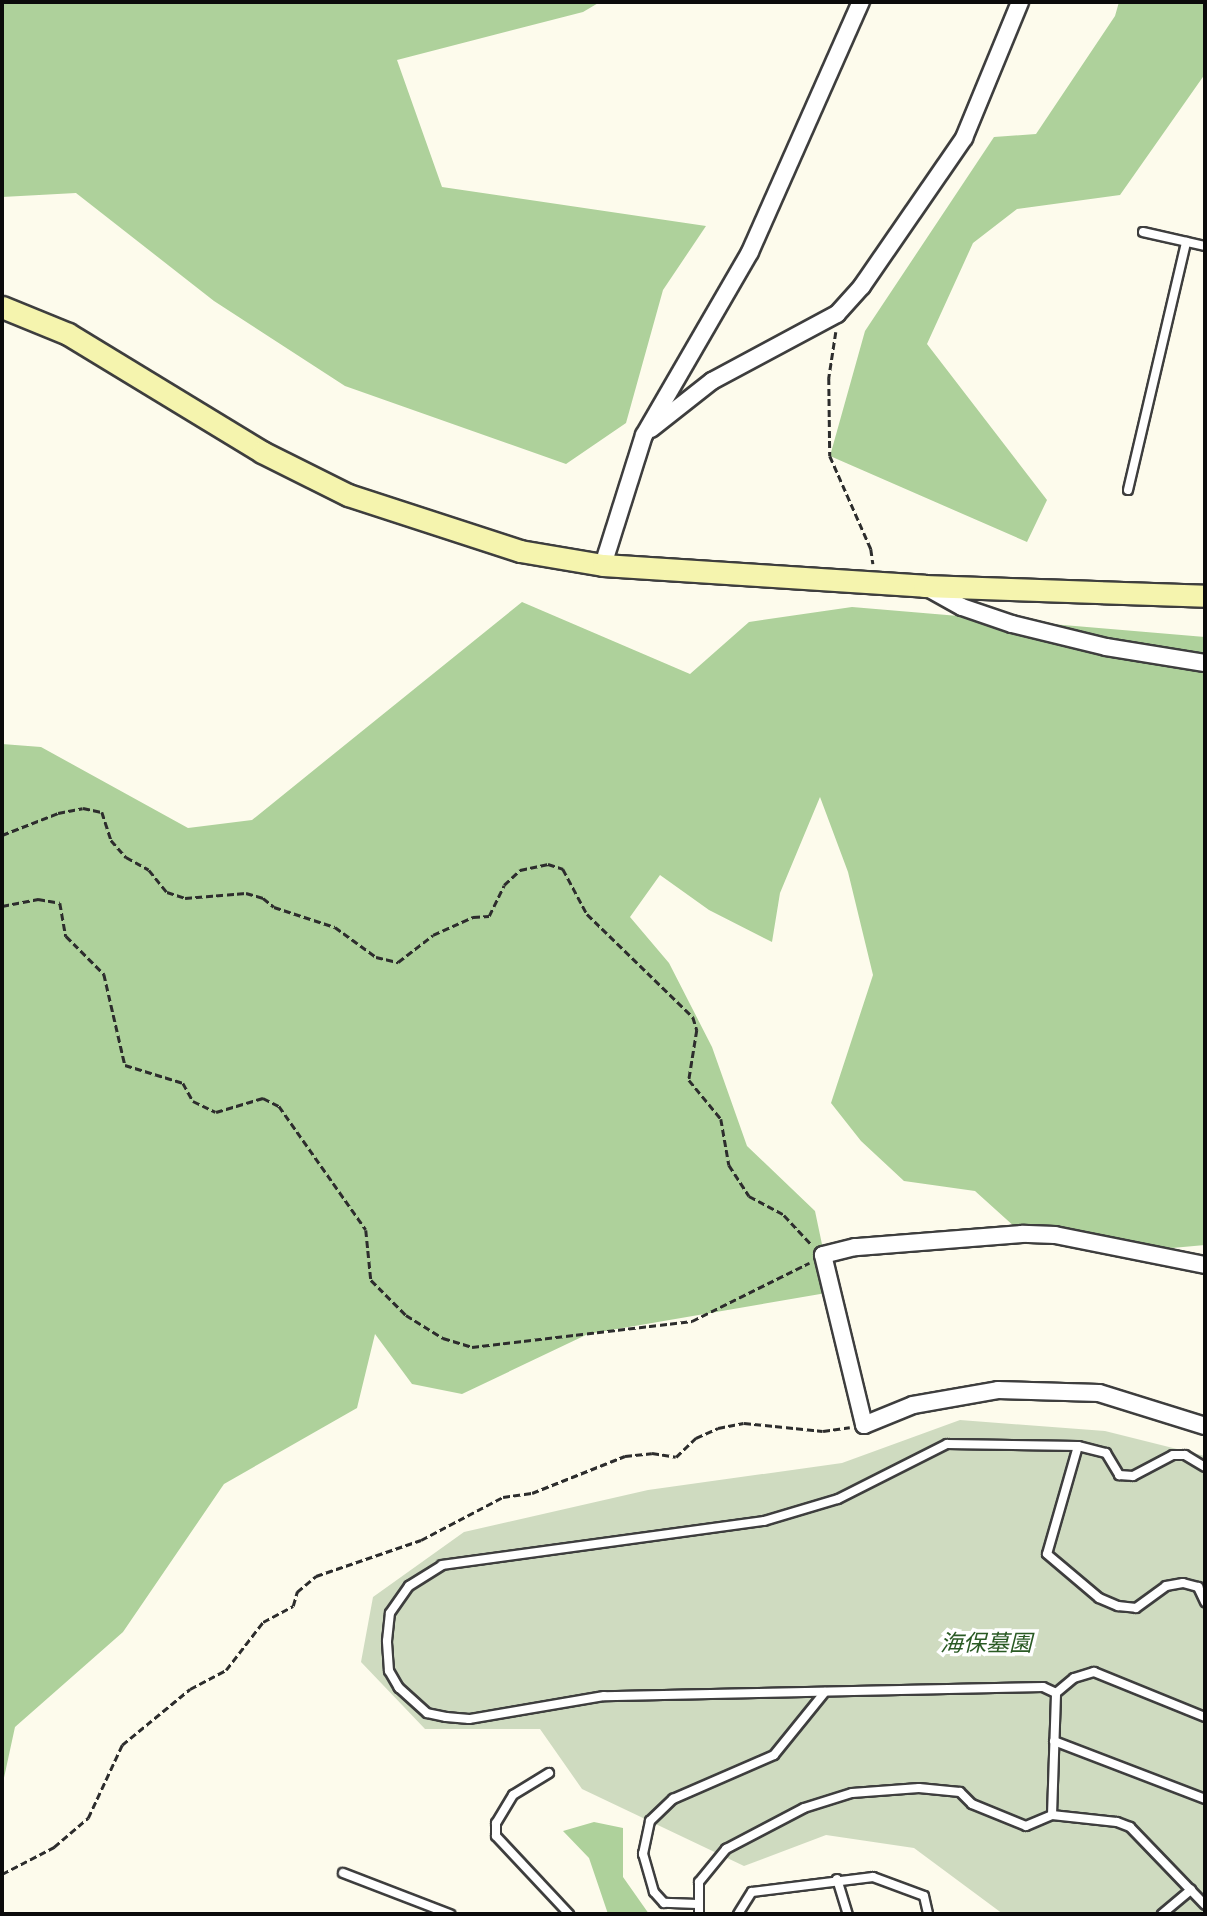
<!DOCTYPE html>
<meta charset="utf-8">
<style>
body{margin:0}
#map{position:relative;width:1207px;height:1916px;overflow:hidden;background:#fdfbec;font-family:"Noto Serif","Noto Sans JP",serif}
div>[style]{position:absolute}
.forest>*{inset:0;background:#aed19b}
.cemetery>*{inset:0;background:#cfdbc0}
.path>*{height:2.5px;margin-top:-1.25px;transform-origin:0;background:repeating-linear-gradient(90deg,#2d2d2d 0 7px,transparent 0 10.5px)}
.roads{filter:drop-shadow(2px 0 #3e3e3e) drop-shadow(-2px 0 #3e3e3e) drop-shadow(0 2px #3e3e3e) drop-shadow(0 -2px #3e3e3e)}
.lane>*{height:8px;margin:-4px;padding:0 4px;transform-origin:4px;border-radius:4px;background:#fff}
.street>*{height:16px;margin:-8px;padding:0 8px;transform-origin:8px;border-radius:8px;background:#fff}
.secondary>*{height:21px;margin:-10.5px;padding:0 10.5px;transform-origin:10.5px;border-radius:10.5px;background:#f5f4ae}
span{translate:-50% -50%;white-space:nowrap;text-align:center;line-height:1.15;-webkit-text-stroke:7px #fff;paint-order:stroke}
.park-label{font-size:23px;color:#2a5a24;font-style:italic}
.frame{position:absolute;inset:0;border:4px solid #0b0b0b;pointer-events:none}
</style>
<div id="map">
<div class="forest">
<i style="clip-path:polygon(2px 2px,600px 2px,583px 12px,397px 60px,442px 187px,706px 226px,663px 290px,626px 423px,566px 464px,345px 386px,214px 301px,76px 193px,2px 197px)"></i>
<i style="clip-path:polygon(1119px 2px,1205px 2px,1205px 74px,1120px 195px,1017px 209px,973px 243px,927px 344px,1047px 500px,1027px 542px,830px 456px,865px 331px,994px 137px,1036px 134px,1115px 16px)"></i>
<i style="clip-path:polygon(522px 602px,690px 674px,749px 622px,852px 607px,1205px 637px,1205px 1245px,1172px 1248px,1016px 1228px,975px 1191px,904px 1181px,861px 1141px,831px 1103px,873px 975px,848px 872px,820px 797px,780px 893px,772px 942px,709px 910px,660px 875px,630px 917px,669px 963px,712px 1047px,747px 1146px,815px 1211px,832px 1292px,588px 1334px,462px 1394px,412px 1384px,375px 1334px,357px 1408px,224px 1484px,123px 1632px,15px 1727px,2px 1787px,2px 744px,41px 747px,188px 828px,252px 820px)"></i>
<i style="clip-path:polygon(594px 1822px,623px 1828px,623px 1877px,649px 1914px,608px 1914px,589px 1858px,563px 1831px)"></i>
</div>
<div class="cemetery">
<i style="clip-path:polygon(960px 1420px,1105px 1431px,1205px 1456px,1205px 1914px,1003px 1914px,914px 1848px,826px 1835px,744px 1866px,582px 1789px,540px 1729px,425px 1729px,361px 1662px,373px 1597px,464px 1532px,648px 1490px,842px 1463px)"></i>
</div>
<div class="path">
<i style="left:836px;top:332px;width:47px;rotate:98.7deg"></i>
<i style="left:829px;top:378px;width:78px;rotate:89.3deg"></i>
<i style="left:830px;top:456px;width:102px;rotate:66.2deg"></i>
<i style="left:871px;top:549px;width:15px;rotate:82deg"></i>
<i style="left:2px;top:835px;width:60px;rotate:-21.4deg"></i>
<i style="left:58px;top:813px;width:25px;rotate:-11deg"></i>
<i style="left:83px;top:808px;width:19px;rotate:12deg"></i>
<i style="left:102px;top:812px;width:29px;rotate:72deg"></i>
<i style="left:111px;top:840px;width:23px;rotate:49deg"></i>
<i style="left:126px;top:857px;width:26px;rotate:29deg"></i>
<i style="left:149px;top:870px;width:28px;rotate:51deg"></i>
<i style="left:167px;top:892px;width:19px;rotate:18deg"></i>
<i style="left:185px;top:898px;width:61px;rotate:-4.7deg"></i>
<i style="left:246px;top:893px;width:18px;rotate:16deg"></i>
<i style="left:263px;top:898px;width:14px;rotate:39deg"></i>
<i style="left:274px;top:907px;width:64px;rotate:18.2deg"></i>
<i style="left:335px;top:927px;width:51px;rotate:36.2deg"></i>
<i style="left:376px;top:957px;width:23px;rotate:13deg"></i>
<i style="left:398px;top:962px;width:44px;rotate:-37.6deg"></i>
<i style="left:433px;top:935px;width:44px;rotate:-24.2deg"></i>
<i style="left:473px;top:917px;width:16px;rotate:-4deg"></i>
<i style="left:489px;top:916px;width:34px;rotate:-64deg"></i>
<i style="left:504px;top:885px;width:22px;rotate:-43deg"></i>
<i style="left:520px;top:870px;width:29px;rotate:-12deg"></i>
<i style="left:548px;top:864px;width:16px;rotate:18deg"></i>
<i style="left:563px;top:869px;width:51px;rotate:61.9deg"></i>
<i style="left:587px;top:914px;width:148px;rotate:44.2deg"></i>
<i style="left:693px;top:1017px;width:14px;rotate:73deg"></i>
<i style="left:697px;top:1030px;width:51px;rotate:99.1deg"></i>
<i style="left:689px;top:1080px;width:50px;rotate:50.6deg"></i>
<i style="left:721px;top:1119px;width:47px;rotate:80.1deg"></i>
<i style="left:729px;top:1165px;width:37px;rotate:57deg"></i>
<i style="left:749px;top:1196px;width:40px;rotate:28deg"></i>
<i style="left:784px;top:1215px;width:41px;rotate:47deg"></i>
<i style="left:2px;top:906px;width:37px;rotate:-11deg"></i>
<i style="left:38px;top:899px;width:22px;rotate:10deg"></i>
<i style="left:60px;top:903px;width:34px;rotate:80deg"></i>
<i style="left:66px;top:936px;width:54px;rotate:45deg"></i>
<i style="left:104px;top:974px;width:93px;rotate:77deg"></i>
<i style="left:125px;top:1065px;width:61px;rotate:17.2deg"></i>
<i style="left:183px;top:1083px;width:21px;rotate:61deg"></i>
<i style="left:193px;top:1101px;width:25px;rotate:26deg"></i>
<i style="left:216px;top:1112px;width:49px;rotate:-16.6deg"></i>
<i style="left:263px;top:1098px;width:18px;rotate:27deg"></i>
<i style="left:279px;top:1106px;width:151px;rotate:54.9deg"></i>
<i style="left:366px;top:1230px;width:50px;rotate:84.3deg"></i>
<i style="left:371px;top:1280px;width:49px;rotate:45deg"></i>
<i style="left:406px;top:1315px;width:44px;rotate:31.9deg"></i>
<i style="left:443px;top:1338px;width:30px;rotate:17deg"></i>
<i style="left:472px;top:1347px;width:222px;rotate:-6.7deg"></i>
<i style="left:692px;top:1321px;width:131px;rotate:-26.4deg"></i>
<i style="left:2px;top:1874px;width:59px;rotate:-27.4deg"></i>
<i style="left:54px;top:1847px;width:45px;rotate:-40.5deg"></i>
<i style="left:88px;top:1818px;width:81px;rotate:-65deg"></i>
<i style="left:122px;top:1745px;width:88px;rotate:-39.5deg"></i>
<i style="left:190px;top:1689px;width:41px;rotate:-27.8deg"></i>
<i style="left:226px;top:1670px;width:61px;rotate:-52.4deg"></i>
<i style="left:263px;top:1622px;width:34px;rotate:-28deg"></i>
<i style="left:293px;top:1606px;width:15px;rotate:-74deg"></i>
<i style="left:297px;top:1592px;width:25px;rotate:-40deg"></i>
<i style="left:316px;top:1576px;width:111px;rotate:-18.9deg"></i>
<i style="left:421px;top:1540px;width:93px;rotate:-27.7deg"></i>
<i style="left:503px;top:1497px;width:29px;rotate:-8deg"></i>
<i style="left:532px;top:1493px;width:100px;rotate:-21.7deg"></i>
<i style="left:625px;top:1456px;width:27px;rotate:-6deg"></i>
<i style="left:652px;top:1453px;width:24px;rotate:9deg"></i>
<i style="left:676px;top:1457px;width:28px;rotate:-44deg"></i>
<i style="left:696px;top:1438px;width:24px;rotate:-24deg"></i>
<i style="left:718px;top:1428px;width:26px;rotate:-11deg"></i>
<i style="left:744px;top:1423px;width:79px;rotate:5.8deg"></i>
<i style="left:823px;top:1431px;width:27px;rotate:-8deg"></i>
</div>
<div class="roads">
<div class="lane">
<i style="left:1143px;top:232px;width:64px;rotate:12.7deg"></i>
<i style="left:1128px;top:490px;width:255px;rotate:-76.8deg"></i>
<i style="left:1078px;top:1446px;width:112px;rotate:106deg"></i>
<i style="left:1047px;top:1554px;width:68px;rotate:40.2deg"></i>
<i style="left:1099px;top:1598px;width:21px;rotate:23deg"></i>
<i style="left:1118px;top:1606px;width:18px;rotate:6deg"></i>
<i style="left:1136px;top:1608px;width:37px;rotate:-36deg"></i>
<i style="left:1166px;top:1586px;width:17px;rotate:-10deg"></i>
<i style="left:1183px;top:1583px;width:16px;rotate:15deg"></i>
<i style="left:1198px;top:1587px;width:17px;rotate:65deg"></i>
<i style="left:1056px;top:1693px;width:14px;rotate:-155deg"></i>
<i style="left:1043px;top:1687px;width:439px;rotate:178.8deg"></i>
<i style="left:604px;top:1696px;width:137px;rotate:170.3deg"></i>
<i style="left:469px;top:1719px;width:23px;rotate:-175deg"></i>
<i style="left:446px;top:1717px;width:19px;rotate:-168deg"></i>
<i style="left:427px;top:1713px;width:38px;rotate:-138deg"></i>
<i style="left:399px;top:1688px;width:20px;rotate:-120deg"></i>
<i style="left:389px;top:1671px;width:30px;rotate:-94deg"></i>
<i style="left:387px;top:1641px;width:28px;rotate:-84deg"></i>
<i style="left:390px;top:1613px;width:33px;rotate:-55deg"></i>
<i style="left:409px;top:1586px;width:39px;rotate:-32deg"></i>
<i style="left:442px;top:1565px;width:325px;rotate:-7.8deg"></i>
<i style="left:764px;top:1521px;width:77px;rotate:-16.6deg"></i>
<i style="left:838px;top:1499px;width:122px;rotate:-26.8deg"></i>
<i style="left:947px;top:1444px;width:131px;rotate:0.9deg"></i>
<i style="left:1078px;top:1446px;width:29px;rotate:14deg"></i>
<i style="left:1106px;top:1453px;width:26px;rotate:59deg"></i>
<i style="left:1119px;top:1475px;width:14px;rotate:4deg"></i>
<i style="left:1133px;top:1476px;width:45px;rotate:-27.7deg"></i>
<i style="left:1173px;top:1455px;width:12px"></i>
<i style="left:1185px;top:1455px;width:23px;rotate:31deg"></i>
<i style="left:1054px;top:1741px;width:162px;rotate:21deg"></i>
<i style="left:549px;top:1773px;width:42px;rotate:148.6deg"></i>
<i style="left:513px;top:1795px;width:33px;rotate:121deg"></i>
<i style="left:496px;top:1823px;width:13px;rotate:90deg"></i>
<i style="left:496px;top:1836px;width:107px;rotate:46.9deg"></i>
<i style="left:1052px;top:1815px;width:122px;rotate:-88.1deg"></i>
<i style="left:1056px;top:1693px;width:23px;rotate:-40deg"></i>
<i style="left:1074px;top:1678px;width:21px;rotate:-17deg"></i>
<i style="left:1094px;top:1672px;width:120px;rotate:22.1deg"></i>
<i style="left:343px;top:1873px;width:115px;rotate:21deg"></i>
<i style="left:837px;top:1879px;width:37px;rotate:73deg"></i>
<i style="left:697px;top:1904px;width:33px;rotate:-178deg"></i>
<i style="left:664px;top:1903px;width:15px;rotate:-132deg"></i>
<i style="left:654px;top:1892px;width:40px;rotate:-106deg"></i>
<i style="left:643px;top:1854px;width:34px;rotate:-78deg"></i>
<i style="left:650px;top:1821px;width:32px;rotate:-44deg"></i>
<i style="left:673px;top:1799px;width:110px;rotate:-23.5deg"></i>
<i style="left:774px;top:1755px;width:81px;rotate:-51deg"></i>
<i style="left:699px;top:1914px;width:32px;rotate:-90deg"></i>
<i style="left:699px;top:1882px;width:43px;rotate:-50.7deg"></i>
<i style="left:726px;top:1849px;width:88px;rotate:-27.7deg"></i>
<i style="left:804px;top:1808px;width:50px;rotate:-17.4deg"></i>
<i style="left:852px;top:1793px;width:67px;rotate:-4.3deg"></i>
<i style="left:919px;top:1788px;width:41px;rotate:5.6deg"></i>
<i style="left:960px;top:1792px;width:17px;rotate:45deg"></i>
<i style="left:972px;top:1804px;width:58px;rotate:22.2deg"></i>
<i style="left:1026px;top:1826px;width:28px;rotate:-23deg"></i>
<i style="left:1052px;top:1815px;width:65px;rotate:6.1deg"></i>
<i style="left:1117px;top:1822px;width:14px;rotate:21deg"></i>
<i style="left:1130px;top:1827px;width:108px;rotate:46.1deg"></i>
<i style="left:738px;top:1914px;width:26px;rotate:-58deg"></i>
<i style="left:752px;top:1892px;width:122px;rotate:-7.1deg"></i>
<i style="left:873px;top:1877px;width:54px;rotate:20.4deg"></i>
<i style="left:924px;top:1896px;width:18px;rotate:77deg"></i>
<i style="left:1162px;top:1914px;width:38px;rotate:-40deg"></i>
</div>
<div class="street">
<i style="left:651px;top:429px;width:78px;rotate:-38.2deg"></i>
<i style="left:712px;top:381px;width:142px;rotate:-28.2deg"></i>
<i style="left:837px;top:314px;width:38px;rotate:-48deg"></i>
<i style="left:862px;top:286px;width:180px;rotate:-55.4deg"></i>
<i style="left:964px;top:138px;width:147px;rotate:-67.6deg"></i>
<i style="left:603px;top:565px;width:136px;rotate:-72.5deg"></i>
<i style="left:644px;top:435px;width:211px;rotate:-59.9deg"></i>
<i style="left:750px;top:252px;width:274px;rotate:-66.1deg"></i>
<i style="left:926px;top:587px;width:41px;rotate:29.1deg"></i>
<i style="left:962px;top:607px;width:53px;rotate:18.8deg"></i>
<i style="left:1012px;top:624px;width:97px;rotate:13.7deg"></i>
<i style="left:1106px;top:647px;width:100px;rotate:9.2deg"></i>
<i style="left:1205px;top:1265px;width:153px;rotate:-168.7deg"></i>
<i style="left:1055px;top:1235px;width:33px;rotate:-178deg"></i>
<i style="left:1022px;top:1234px;width:168px;rotate:175.5deg"></i>
<i style="left:855px;top:1247px;width:33px;rotate:166deg"></i>
<i style="left:823px;top:1255px;width:175px;rotate:76.4deg"></i>
<i style="left:864px;top:1425px;width:53px;rotate:-22.2deg"></i>
<i style="left:913px;top:1405px;width:86px;rotate:-10deg"></i>
<i style="left:998px;top:1390px;width:101px;rotate:1.7deg"></i>
<i style="left:1099px;top:1393px;width:111px;rotate:17.3deg"></i>
</div>
<div class="secondary">
<i style="left:2px;top:307px;width:71px;rotate:22.2deg"></i>
<i style="left:68px;top:334px;width:227px;rotate:31.3deg"></i>
<i style="left:262px;top:452px;width:96px;rotate:26.6deg"></i>
<i style="left:348px;top:495px;width:181px;rotate:18deg"></i>
<i style="left:520px;top:551px;width:84px;rotate:9.6deg"></i>
<i style="left:603px;top:565px;width:322px;rotate:3.7deg"></i>
<i style="left:924px;top:586px;width:281px;rotate:2deg"></i>
</div>
</div>
<div class="park-label">
<span style="left:986px;top:1642px">海保墓園</span>
</div>
<div class="frame"></div>
</div>
